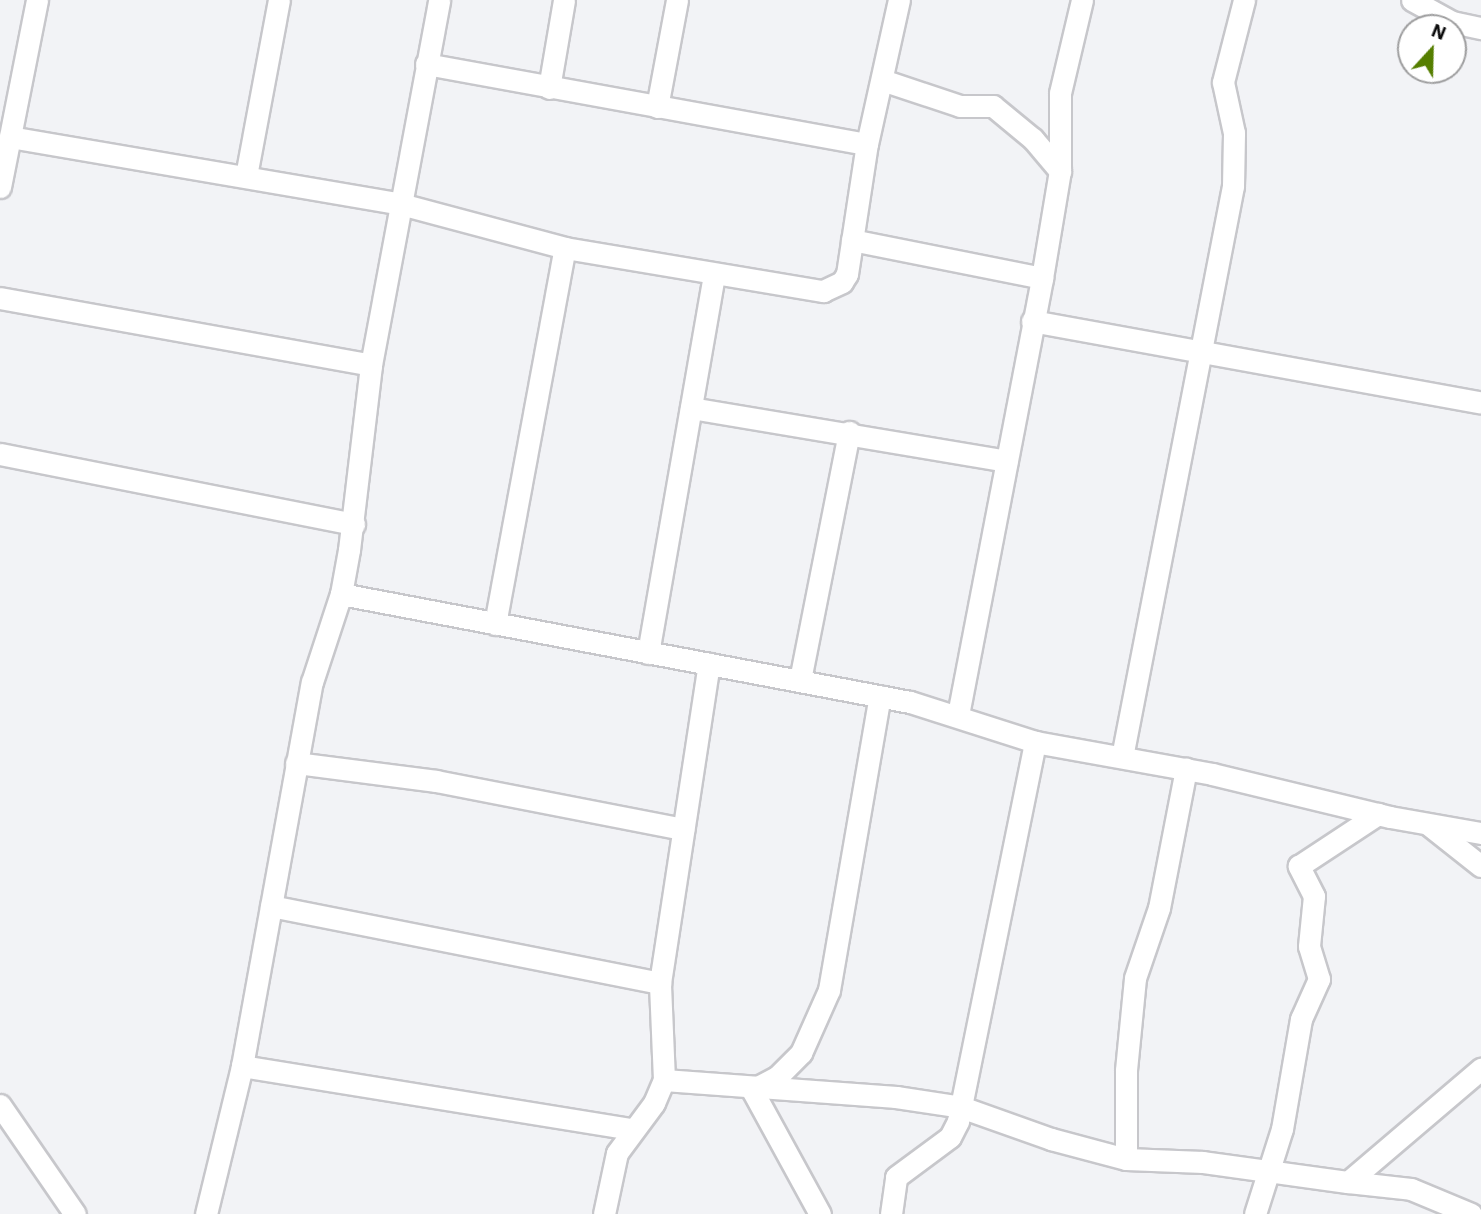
<!DOCTYPE html>
<style>
body{margin:0}
#map{position:relative;width:1481px;height:1214px;overflow:hidden;background:#f2f3f6;font-family:"IBM Plex Sans",sans-serif}
div>[style]{position:absolute}
.roads{filter:drop-shadow(2px 0 #c7c7cb) drop-shadow(-2px 0 #c7c7cb) drop-shadow(0 2px #c7c7cb) drop-shadow(0 -2px #c7c7cb)}
.minor>*{height:21px;margin:-10.5px;padding:0 10.5px;transform-origin:10.5px;border-radius:10.5px;background:#fff}
span{translate:-50% -50%;white-space:nowrap;text-align:center;line-height:1.15;-webkit-text-stroke:7px #fff;paint-order:stroke}
.north{position:absolute;left:1397px;top:14px;width:70px;height:70px;box-sizing:border-box;background:#fff;border:2px solid #9e9e9f;border-radius:50%;rotate:22deg;font-size:19px;font-weight:700;line-height:28px;text-align:center;color:#0d0d0e}
.north::after{content:'';display:block;margin:auto;width:24px;height:32px;background:#557e00;clip-path:polygon(50% 0,100% 100%,50% 72%,0 100%)}
</style>
<div id="map">
<div class="roads">
<div class="minor">
<i style="left:1412px;top:0;width:46px;rotate:28.8deg"></i>
<i style="left:1452px;top:22px;width:30px;rotate:12deg"></i>
<i style="left:426px;top:64px;width:448px;rotate:10.3deg"></i>
<i style="left:882px;top:80px;width:82px;rotate:18.4deg"></i>
<i style="left:960px;top:106px;width:33px"></i>
<i style="left:993px;top:106px;width:52px;rotate:39.5deg"></i>
<i style="left:1033px;top:139px;width:42px;rotate:49.8deg"></i>
<i style="left:549px;top:88px;width:89px;rotate:-80.3deg"></i>
<i style="left:657px;top:107px;width:109px;rotate:-79.4deg"></i>
<i style="left:10px;top:137px;width:397px;rotate:9.7deg"></i>
<i style="left:401px;top:204px;width:170px;rotate:15deg"></i>
<i style="left:565px;top:248px;width:262px;rotate:9.5deg"></i>
<i style="left:823px;top:291px;width:21px;rotate:-25deg"></i>
<i style="left:842px;top:282px;width:9px;rotate:-58deg"></i>
<i style="left:847px;top:274px;width:132px;rotate:-81.3deg"></i>
<i style="left:867px;top:144px;width:148px;rotate:-77.5deg"></i>
<i style="left:246px;top:176px;width:179px;rotate:-79.4deg"></i>
<i style="left:0;top:187px;width:191px;rotate:-78.8deg"></i>
<i style="left:852px;top:240px;width:194px;rotate:11.3deg"></i>
<i style="left:0;top:298px;width:377px;rotate:10.2deg"></i>
<i style="left:1032px;top:321px;width:456px;rotate:10.3deg"></i>
<i style="left:691px;top:408px;width:320px;rotate:9.5deg"></i>
<i style="left:0;top:454px;width:361px;rotate:11.2deg"></i>
<i style="left:341px;top:594px;width:579px;rotate:10.75deg"></i>
<i style="left:910px;top:702px;width:131px;rotate:17.7deg"></i>
<i style="left:1035px;top:742px;width:180px;rotate:10.2deg"></i>
<i style="left:1212px;top:774px;width:183px;rotate:13.6deg"></i>
<i style="left:1390px;top:817px;width:92px;rotate:10deg"></i>
<i style="left:495px;top:624px;width:382px;rotate:-79.5deg"></i>
<i style="left:648px;top:653px;width:383px;rotate:-80.1deg"></i>
<i style="left:800px;top:680px;width:253px;rotate:-78.8deg"></i>
<i style="left:958px;top:715px;width:445px;rotate:-79.1deg"></i>
<i style="left:1042px;top:278px;width:109px;rotate:-80.5deg"></i>
<i style="left:1060px;top:171px;width:78px;rotate:-90deg"></i>
<i style="left:1060px;top:93px;width:96px;rotate:-76.7deg"></i>
<i style="left:1122px;top:757px;width:582px;rotate:-79deg"></i>
<i style="left:1233px;top:186px;width:53px;rotate:-88.9deg"></i>
<i style="left:1234px;top:133px;width:52px;rotate:-102.2deg"></i>
<i style="left:1223px;top:82px;width:85px;rotate:-75.6deg"></i>
<i style="left:296px;top:763px;width:141px;rotate:7.3deg"></i>
<i style="left:436px;top:781px;width:252px;rotate:11deg"></i>
<i style="left:1429px;top:825px;width:66px;rotate:38.3deg"></i>
<i style="left:271px;top:906px;width:397px;rotate:11.2deg"></i>
<i style="left:242px;top:1066px;width:396px;rotate:9.2deg"></i>
<i style="left:664px;top:1080px;width:233px;rotate:4.2deg"></i>
<i style="left:896px;top:1097px;width:66px;rotate:8.7deg"></i>
<i style="left:961px;top:1107px;width:96px;rotate:19.6deg"></i>
<i style="left:1051px;top:1139px;width:78px;rotate:14.9deg"></i>
<i style="left:1126px;top:1159px;width:77px;rotate:2.2deg"></i>
<i style="left:1203px;top:1162px;width:146px;rotate:7.9deg"></i>
<i style="left:1348px;top:1182px;width:175px;rotate:-40.4deg"></i>
<i style="left:0;top:1105px;width:132px;rotate:55.5deg"></i>
<i style="left:1126px;top:1159px;width:89px;rotate:-90deg"></i>
<i style="left:1126px;top:1070px;width:92px;rotate:-84.4deg"></i>
<i style="left:1135px;top:978px;width:74px;rotate:-71.1deg"></i>
<i style="left:1159px;top:908px;width:142px;rotate:-79deg"></i>
<i style="left:1348px;top:1182px;width:63px;rotate:6.3deg"></i>
<i style="left:1411px;top:1189px;width:65px;rotate:22.6deg"></i>
<i style="left:206px;top:1214px;width:152px;rotate:-76.3deg"></i>
<i style="left:242px;top:1066px;width:390px;rotate:-79.7deg"></i>
<i style="left:312px;top:682px;width:93px;rotate:-71.8deg"></i>
<i style="left:341px;top:594px;width:45px;rotate:-79.7deg"></i>
<i style="left:349px;top:550px;width:186px;rotate:-83.2deg"></i>
<i style="left:371px;top:365px;width:371px;rotate:-79.4deg"></i>
<i style="left:604px;top:1214px;width:62px;rotate:-78deg"></i>
<i style="left:617px;top:1153px;width:62px;rotate:-53.5deg"></i>
<i style="left:654px;top:1103px;width:25px;rotate:-67deg"></i>
<i style="left:664px;top:1080px;width:97px;rotate:-92.4deg"></i>
<i style="left:660px;top:983px;width:323px;rotate:-81.3deg"></i>
<i style="left:820px;top:1214px;width:141px;rotate:-118.7deg"></i>
<i style="left:752px;top:1090px;width:30px;rotate:-28deg"></i>
<i style="left:778px;top:1076px;width:33px;rotate:-45deg"></i>
<i style="left:801px;top:1053px;width:69px;rotate:-66deg"></i>
<i style="left:829px;top:990px;width:298px;rotate:-80.2deg"></i>
<i style="left:891px;top:1214px;width:37px;rotate:-82deg"></i>
<i style="left:896px;top:1177px;width:67px;rotate:-36.5deg"></i>
<i style="left:950px;top:1137px;width:18px;rotate:-63deg"></i>
<i style="left:958px;top:1121px;width:387px;rotate:-78.5deg"></i>
<i style="left:1255px;top:1214px;width:89px;rotate:-72.4deg"></i>
<i style="left:1282px;top:1129px;width:112px;rotate:-80.2deg"></i>
<i style="left:1301px;top:1019px;width:44px;rotate:-65.8deg"></i>
<i style="left:1319px;top:979px;width:34px;rotate:-107deg"></i>
<i style="left:1309px;top:946px;width:50px;rotate:-84.3deg"></i>
<i style="left:1314px;top:896px;width:34px;rotate:-117deg"></i>
<i style="left:1299px;top:866px;width:95px;rotate:-33.4deg"></i>
</div>
</div>
<div class="north">N</div>
</div>
